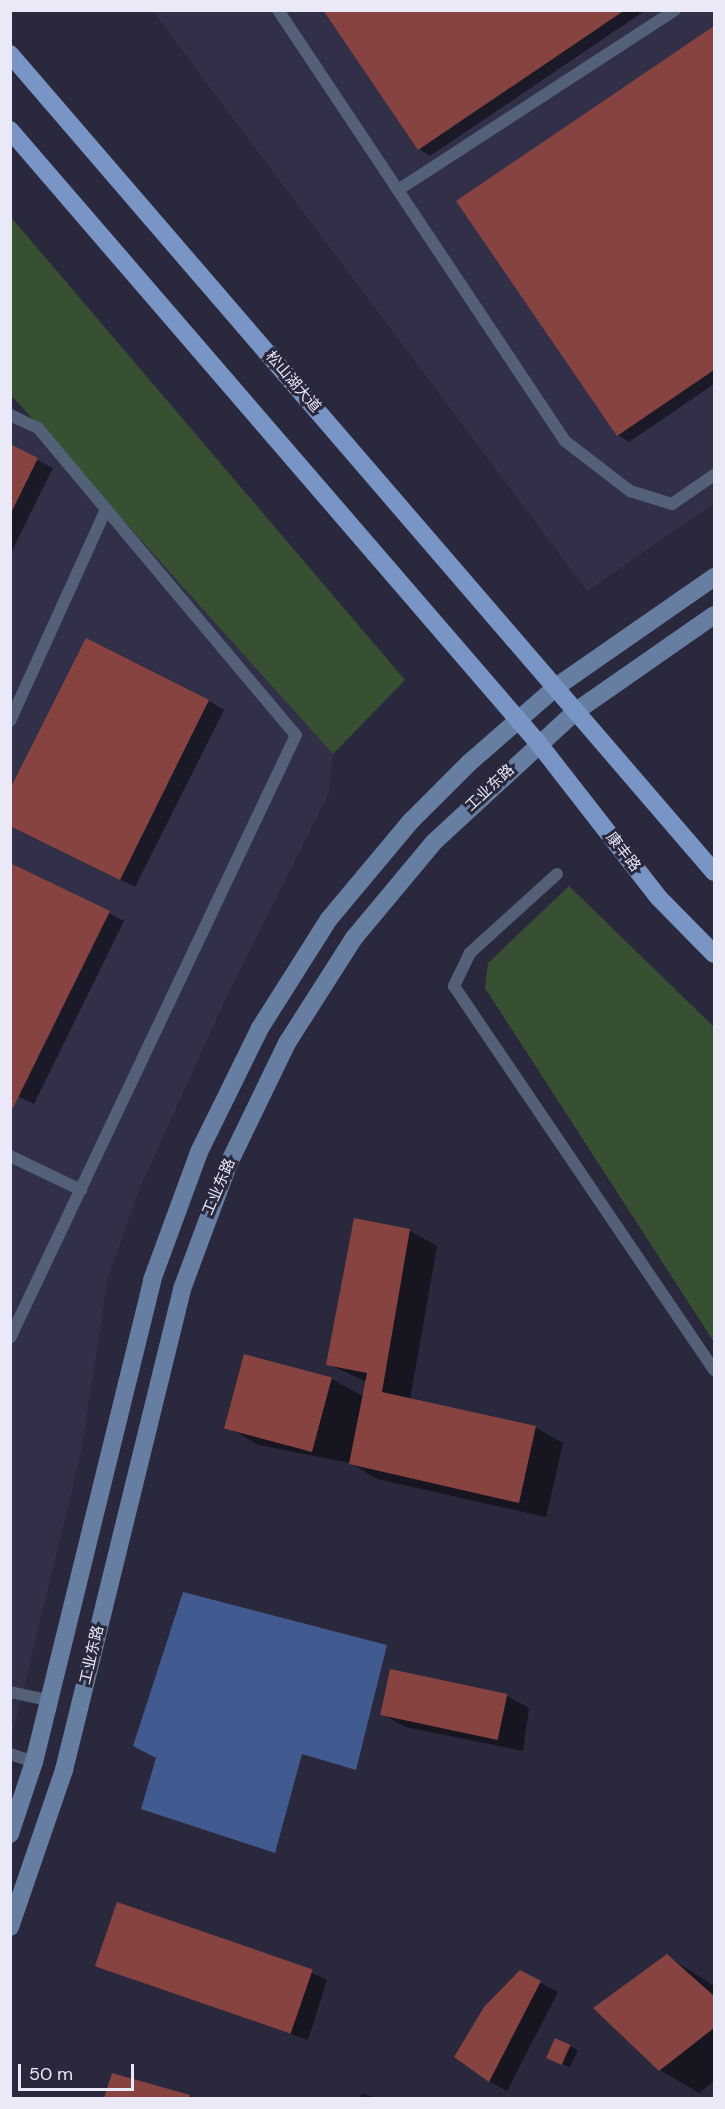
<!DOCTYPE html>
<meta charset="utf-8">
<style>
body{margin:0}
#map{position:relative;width:725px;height:2109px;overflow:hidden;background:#2a283c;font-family:"DM Sans","Noto Sans SC",sans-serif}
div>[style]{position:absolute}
.built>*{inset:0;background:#322f49}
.green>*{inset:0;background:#385032}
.water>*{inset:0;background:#415b91}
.shadow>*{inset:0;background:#0007}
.building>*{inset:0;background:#864340;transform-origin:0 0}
.street>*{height:12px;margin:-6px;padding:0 6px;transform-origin:6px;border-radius:6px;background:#526178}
.secondary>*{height:18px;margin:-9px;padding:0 9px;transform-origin:9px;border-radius:9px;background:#677ea3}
.primary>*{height:18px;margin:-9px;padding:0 9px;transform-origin:9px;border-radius:9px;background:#7895c5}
span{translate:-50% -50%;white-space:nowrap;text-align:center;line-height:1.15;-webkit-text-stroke:6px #2a283c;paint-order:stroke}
.street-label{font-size:15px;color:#eae9f7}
.frame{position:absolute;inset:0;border:12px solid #eae9f7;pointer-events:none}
.scale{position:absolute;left:18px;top:2064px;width:116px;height:27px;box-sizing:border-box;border:3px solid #eae9f7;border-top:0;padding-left:8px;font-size:18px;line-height:21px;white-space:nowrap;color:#eae9f7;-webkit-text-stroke:4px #2a283c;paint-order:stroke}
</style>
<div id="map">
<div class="built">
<i style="clip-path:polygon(153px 11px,714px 11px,714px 504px,587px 591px)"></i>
<i style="clip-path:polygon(11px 407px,37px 422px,333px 754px,329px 793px,228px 994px,140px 1188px,108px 1278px,81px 1453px,11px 1741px)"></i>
</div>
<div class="green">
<i style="clip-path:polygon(10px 216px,405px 680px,333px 754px,11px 395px)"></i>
<i style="clip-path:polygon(569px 886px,714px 1027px,714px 1342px,485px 988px,488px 963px)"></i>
</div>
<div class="water">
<i style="clip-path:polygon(183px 1592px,387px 1645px,356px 1770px,302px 1754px,275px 1853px,141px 1809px,156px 1758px,133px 1746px)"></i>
</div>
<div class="shadow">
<i style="clip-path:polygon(324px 10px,646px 10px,430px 156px,419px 149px)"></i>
<i style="clip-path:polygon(714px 28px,714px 384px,629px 442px,618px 435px,458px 201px)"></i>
<i style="clip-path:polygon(10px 446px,53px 468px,10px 555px)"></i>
<i style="clip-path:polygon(209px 701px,224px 710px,135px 887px,10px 825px)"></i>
<i style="clip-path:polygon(109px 913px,124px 921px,34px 1104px,10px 1093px)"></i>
<i style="clip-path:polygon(355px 1220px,410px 1231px,437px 1246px,410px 1400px,535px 1427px,563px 1443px,546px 1517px,377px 1479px,350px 1463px,258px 1445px,229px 1428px,245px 1355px,332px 1379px,364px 1397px,367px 1382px,328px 1364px)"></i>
<i style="clip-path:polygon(507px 1696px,529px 1708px,523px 1751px,405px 1727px,383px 1714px)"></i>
<i style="clip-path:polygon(667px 1956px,714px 1986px,714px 2081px,699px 2093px,660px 2070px)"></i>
<i style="clip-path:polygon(96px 1966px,311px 1972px,327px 1980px,308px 2040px)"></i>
<i style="clip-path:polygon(520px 1972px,558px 1992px,507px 2091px,489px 2081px)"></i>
<i style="clip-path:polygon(556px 2040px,578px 2050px,570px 2067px,555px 2061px)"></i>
<i style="clip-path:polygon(113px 2075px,197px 2098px,105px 2098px)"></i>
<i style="clip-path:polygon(362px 2094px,378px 2098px,360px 2098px)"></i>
</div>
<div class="building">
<i style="clip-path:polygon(323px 10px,625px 10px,418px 150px)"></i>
<i style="clip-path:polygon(714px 26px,714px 370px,617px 436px,456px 201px)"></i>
<i style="clip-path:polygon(10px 444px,38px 458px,10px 515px)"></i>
<i style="clip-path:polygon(86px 638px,209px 700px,120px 880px,10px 826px,10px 789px)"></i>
<i style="clip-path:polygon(10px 863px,110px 911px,10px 1114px)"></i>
<i style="clip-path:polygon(354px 1218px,410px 1229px,382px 1392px,536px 1426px,519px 1503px,349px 1464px,367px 1373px,326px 1365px)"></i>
<i style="left:244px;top:1354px;width:91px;height:77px;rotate:15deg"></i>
<i style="left:390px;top:1669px;width:120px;height:47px;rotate:12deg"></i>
<i style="left:117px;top:1902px;width:207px;height:68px;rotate:19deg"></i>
<i style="clip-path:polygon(667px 1954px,714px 1996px,714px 2028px,659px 2071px,593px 2008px)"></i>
<i style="clip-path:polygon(520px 1970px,541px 1981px,489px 2082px,454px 2057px,484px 2007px)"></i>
<i style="left:555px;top:2038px;width:17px;height:22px;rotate:24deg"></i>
<i style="clip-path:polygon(112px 2073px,190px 2095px,190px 2098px,104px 2098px)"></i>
</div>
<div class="street">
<i style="left:278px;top:10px;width:518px;rotate:56.34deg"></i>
<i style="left:565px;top:441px;width:82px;rotate:37.6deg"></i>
<i style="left:630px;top:491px;width:44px;rotate:17.2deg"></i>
<i style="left:672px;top:504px;width:51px;rotate:-34.6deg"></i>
<i style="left:398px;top:190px;width:330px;rotate:-33deg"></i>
<i style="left:10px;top:415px;width:31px;rotate:25deg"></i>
<i style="left:38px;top:428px;width:401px;rotate:50deg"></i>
<i style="left:296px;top:735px;width:667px;rotate:115.37deg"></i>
<i style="left:10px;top:721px;width:233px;rotate:-65.6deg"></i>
<i style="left:557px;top:874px;width:118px;rotate:137.8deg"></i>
<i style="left:470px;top:953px;width:37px;rotate:116deg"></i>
<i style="left:454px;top:986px;width:464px;rotate:55.9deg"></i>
<i style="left:10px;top:1156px;width:79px;rotate:25.6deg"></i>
<i style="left:10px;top:1692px;width:40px;rotate:12deg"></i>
<i style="left:10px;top:1754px;width:25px;rotate:18deg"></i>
</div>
<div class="secondary">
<i style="left:10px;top:1834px;width:76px;rotate:-71.6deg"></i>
<i style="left:34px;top:1762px;width:496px;rotate:-76.2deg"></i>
<i style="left:152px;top:1280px;width:136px;rotate:-69.8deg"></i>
<i style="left:199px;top:1152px;width:138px;rotate:-63.8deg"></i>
<i style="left:260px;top:1028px;width:129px;rotate:-57.7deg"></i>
<i style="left:329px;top:919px;width:128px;rotate:-50.1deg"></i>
<i style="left:411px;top:821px;width:82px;rotate:-45deg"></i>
<i style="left:469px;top:763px;width:116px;rotate:-41.1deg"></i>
<i style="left:556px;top:687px;width:193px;rotate:-34.8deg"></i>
<i style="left:10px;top:1927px;width:166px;rotate:-71deg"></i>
<i style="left:64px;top:1770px;width:495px;rotate:-76.2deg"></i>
<i style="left:182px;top:1289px;width:132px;rotate:-69.6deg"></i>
<i style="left:228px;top:1165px;width:136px;rotate:-64.2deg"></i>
<i style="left:287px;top:1043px;width:125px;rotate:-57.5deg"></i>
<i style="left:354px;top:938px;width:125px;rotate:-50.2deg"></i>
<i style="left:434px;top:842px;width:192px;rotate:-42.7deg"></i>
<i style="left:575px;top:712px;width:169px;rotate:-34.9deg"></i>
</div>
<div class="primary">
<i style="left:10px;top:54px;width:1079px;rotate:49.28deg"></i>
<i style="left:10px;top:130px;width:810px;rotate:49.25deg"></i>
<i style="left:539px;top:744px;width:195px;rotate:52.1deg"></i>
<i style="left:659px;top:898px;width:78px;rotate:45.5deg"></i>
</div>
<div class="street-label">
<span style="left:293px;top:382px;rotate:49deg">松山湖大道</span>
<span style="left:490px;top:788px;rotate:-43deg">工业东路</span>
<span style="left:623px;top:852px;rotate:52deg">康丰路</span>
<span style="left:219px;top:1187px;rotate:-67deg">工业东路</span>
<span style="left:92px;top:1655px;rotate:-77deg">工业东路</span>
</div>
<div class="frame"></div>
<div class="scale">50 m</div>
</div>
